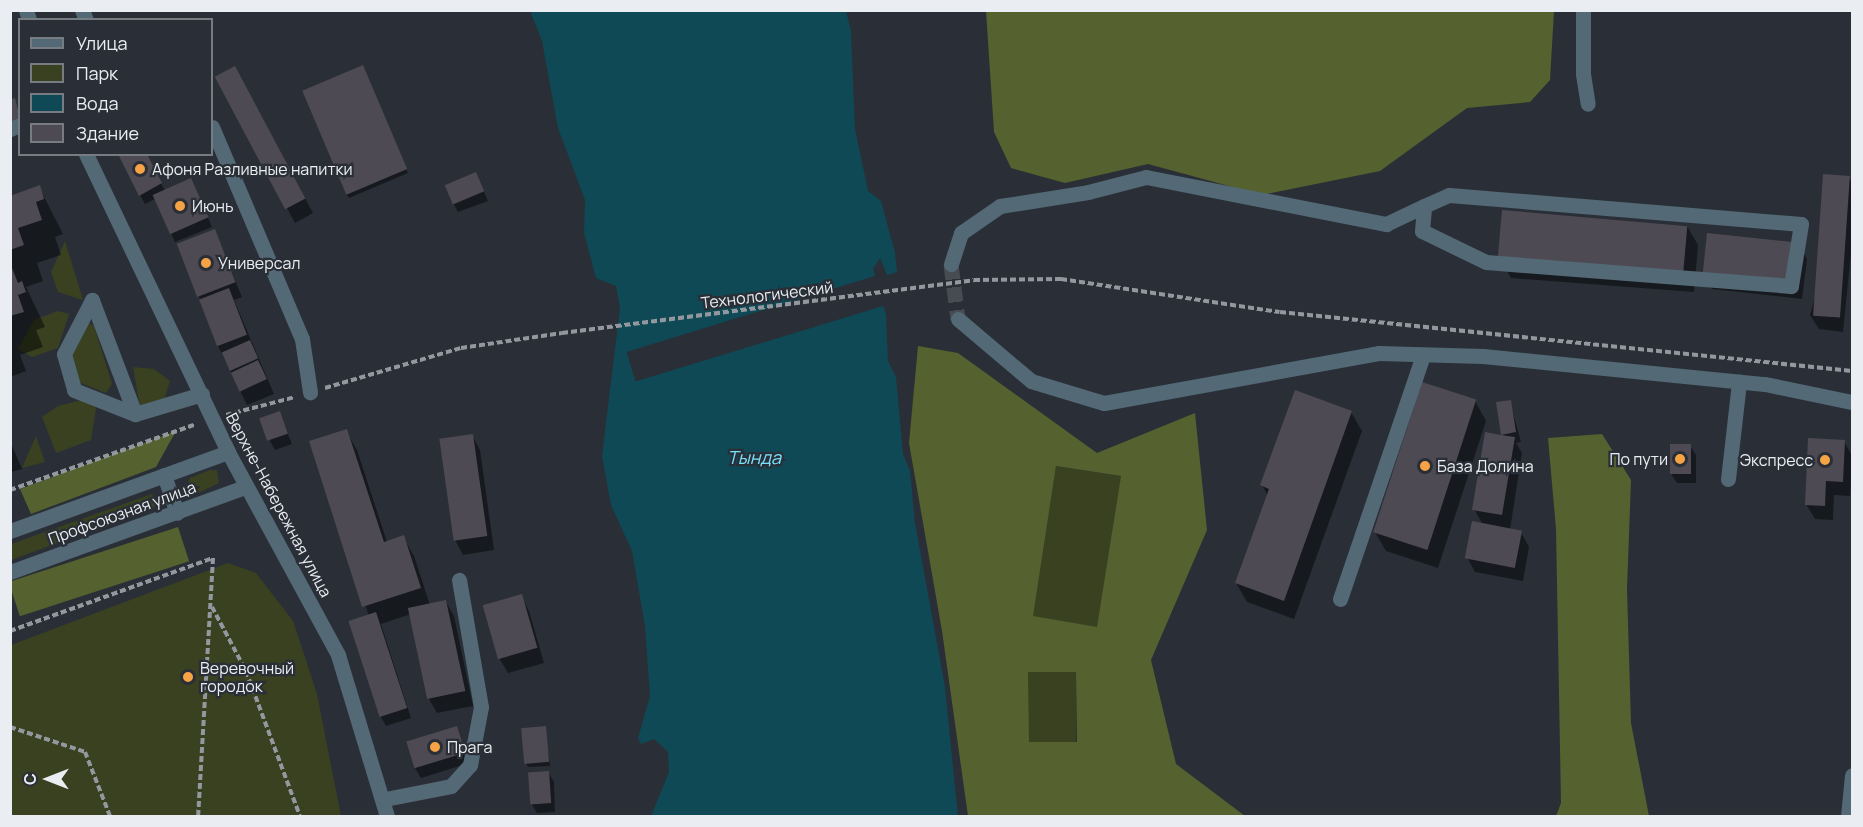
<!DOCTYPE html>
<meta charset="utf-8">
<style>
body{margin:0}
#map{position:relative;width:1863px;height:827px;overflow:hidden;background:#2a2f37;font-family:Manrope,sans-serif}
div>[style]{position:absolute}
.green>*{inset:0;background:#394120;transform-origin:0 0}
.forest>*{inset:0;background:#55612e;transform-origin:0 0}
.water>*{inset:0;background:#0e4955}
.pier>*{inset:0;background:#2a2f37;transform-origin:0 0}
.shadow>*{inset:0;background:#0007}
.building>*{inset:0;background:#4d4a53;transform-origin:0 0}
.minor-tunnel>*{height:15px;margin-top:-7.5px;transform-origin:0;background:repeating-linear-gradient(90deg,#474c53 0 15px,transparent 0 23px)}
.path>*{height:4px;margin-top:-2px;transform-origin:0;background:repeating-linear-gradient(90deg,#93979e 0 6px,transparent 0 9px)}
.minor>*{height:15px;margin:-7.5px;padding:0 7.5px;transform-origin:7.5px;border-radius:7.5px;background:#536976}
.path-bridge>*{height:4px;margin-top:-2px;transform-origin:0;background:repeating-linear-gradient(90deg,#93979e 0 6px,transparent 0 9px)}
.dots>*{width:16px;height:16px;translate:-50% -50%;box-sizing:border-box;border:3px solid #2a2f37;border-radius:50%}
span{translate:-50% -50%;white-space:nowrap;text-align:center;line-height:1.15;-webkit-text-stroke:4.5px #2a2f37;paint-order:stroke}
.poi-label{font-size:16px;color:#eaedf2}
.left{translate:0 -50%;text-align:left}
.right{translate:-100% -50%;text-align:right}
.street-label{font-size:16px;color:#eaedf2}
.water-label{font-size:18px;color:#75e1fb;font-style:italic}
.frame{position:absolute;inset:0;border:12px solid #eaedf2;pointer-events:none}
.legend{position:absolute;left:18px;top:18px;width:195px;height:138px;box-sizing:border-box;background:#2a2f37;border:2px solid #777b82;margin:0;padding:8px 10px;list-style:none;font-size:18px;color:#eaedf2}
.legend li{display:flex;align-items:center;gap:12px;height:30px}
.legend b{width:30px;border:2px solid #777b82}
.north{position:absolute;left:18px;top:749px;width:60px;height:60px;-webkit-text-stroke:4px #2a2f37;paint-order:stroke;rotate:270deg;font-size:16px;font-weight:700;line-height:24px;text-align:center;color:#eaedf2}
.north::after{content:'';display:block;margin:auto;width:21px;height:27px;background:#eaedf2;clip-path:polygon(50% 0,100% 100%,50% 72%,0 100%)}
</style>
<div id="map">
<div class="green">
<i style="clip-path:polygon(65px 241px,83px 300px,58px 292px,51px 272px)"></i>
<i style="clip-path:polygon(58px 311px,69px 314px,58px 348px,32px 357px,18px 349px,34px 320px)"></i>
<i style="clip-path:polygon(88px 322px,94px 326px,112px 384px,106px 393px,76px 381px,70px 355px)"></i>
<i style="clip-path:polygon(133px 367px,154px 369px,170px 381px,164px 400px,140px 407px)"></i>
<i style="clip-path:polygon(85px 399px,96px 408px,91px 440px,56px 453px,42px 417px,58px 406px)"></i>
<i style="clip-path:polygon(36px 436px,45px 462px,22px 468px)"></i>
<i style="left:1056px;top:466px;width:66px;height:153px;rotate:9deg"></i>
<i style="clip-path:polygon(210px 470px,217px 470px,219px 483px,196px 494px,190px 492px,187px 486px,190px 478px)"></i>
<i style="clip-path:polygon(152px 494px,157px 503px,153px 508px,11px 560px,11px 544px)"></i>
<i style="clip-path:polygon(228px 563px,256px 573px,293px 621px,317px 694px,341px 816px,11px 816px,11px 645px)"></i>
<i style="left:1028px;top:672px;width:48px;height:70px"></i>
</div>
<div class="forest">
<i style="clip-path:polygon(986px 11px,1554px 11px,1550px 80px,1530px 102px,1467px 108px,1380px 171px,1262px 195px,1148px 164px,1065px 183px,1011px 168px,994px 132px)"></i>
<i style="clip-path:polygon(evenodd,918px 346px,958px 353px,1097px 453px,1195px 413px,1207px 530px,1151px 660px,1176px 764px,1245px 816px,968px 816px,942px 631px,909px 443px,918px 346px,1056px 466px,1121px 476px,1097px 627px,1033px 616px,1056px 466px,918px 346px,1028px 672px,1076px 672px,1077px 742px,1029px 742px,1028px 672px)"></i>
<i style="clip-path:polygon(176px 431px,156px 467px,31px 514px,20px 489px)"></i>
<i style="clip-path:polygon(1602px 434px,1631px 480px,1627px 589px,1631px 723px,1649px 816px,1556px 816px,1561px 803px,1556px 529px,1548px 438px)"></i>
<i style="left:178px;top:527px;width:36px;height:178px;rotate:72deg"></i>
</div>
<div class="water">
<i style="clip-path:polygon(530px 11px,846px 11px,851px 31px,855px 129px,868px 191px,881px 201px,895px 253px,897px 272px,887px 275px,880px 258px,873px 269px,886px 315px,888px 361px,896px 377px,903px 454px,910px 471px,915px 523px,945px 687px,958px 816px,651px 816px,669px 772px,668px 752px,654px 739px,641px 744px,638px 738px,650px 696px,645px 626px,632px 551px,611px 505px,602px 456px,620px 308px,616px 286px,596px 278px,584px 233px,585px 200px,558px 128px,542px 41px)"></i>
</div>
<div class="pier">
<i style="left:878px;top:275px;width:31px;height:263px;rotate:73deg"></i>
</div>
<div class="shadow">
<i style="clip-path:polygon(365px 71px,408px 173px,349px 198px,346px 194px)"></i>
<i style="clip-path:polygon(243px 83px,313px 213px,295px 223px,287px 208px)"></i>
<i style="clip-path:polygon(146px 154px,165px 191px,191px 180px,212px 227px,175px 242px,155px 199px,145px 204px,140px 195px)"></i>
<i style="clip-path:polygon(476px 173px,488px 201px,458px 212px,453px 203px)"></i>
<i style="clip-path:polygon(1849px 178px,1852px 183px,1852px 242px,1843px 332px,1819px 329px,1810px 315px)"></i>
<i style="clip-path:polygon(39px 187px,63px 234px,55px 237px,61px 255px,37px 263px,43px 281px,26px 287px,45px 327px,36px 330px,43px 347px,20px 355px,26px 371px,10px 377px,10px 197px)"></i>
<i style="clip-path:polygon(1687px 226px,1698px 245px,1694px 292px,1511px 278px,1500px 259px)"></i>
<i style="clip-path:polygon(214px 231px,242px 297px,234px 300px,274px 394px,247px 405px,218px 346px,179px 245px)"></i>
<i style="clip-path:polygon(1798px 244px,1807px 259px,1802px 299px,1712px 289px,1704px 275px)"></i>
<i style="clip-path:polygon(1475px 401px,1486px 421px,1438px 568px,1386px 551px,1375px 532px)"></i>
<i style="clip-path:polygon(1510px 402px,1521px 442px,1516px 443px,1522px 453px,1510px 530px,1521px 532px,1529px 547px,1523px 581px,1475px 572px,1467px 557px,1483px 525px,1474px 509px,1503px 437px,1497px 404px)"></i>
<i style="clip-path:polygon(1351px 412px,1362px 431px,1294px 619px,1247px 602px,1236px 583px,1268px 496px,1262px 485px)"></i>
<i style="clip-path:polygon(279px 413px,292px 444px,275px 450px,270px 441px)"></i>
<i style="clip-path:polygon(346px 431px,357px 450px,387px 542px,403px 537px,414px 556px,430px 605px,446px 602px,454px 616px,473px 706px,437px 713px,429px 699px,411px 614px,381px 624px,411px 718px,386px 726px,381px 717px,350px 622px,369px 616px,311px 442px)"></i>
<i style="clip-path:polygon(472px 435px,480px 450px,494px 550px,463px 555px,455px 540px)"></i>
<i style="clip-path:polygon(10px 441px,22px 469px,11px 472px,10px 479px)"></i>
<i style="clip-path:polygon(1844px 441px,1852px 456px,1850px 496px,1834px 495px,1833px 520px,1815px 519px,1806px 504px)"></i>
<i style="clip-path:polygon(1690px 446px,1696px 455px,1696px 483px,1677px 483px,1671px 474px)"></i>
<i style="clip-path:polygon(521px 596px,529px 611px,544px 663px,508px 673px,499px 658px)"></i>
<i style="clip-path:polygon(545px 727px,550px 766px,528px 767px,526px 763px)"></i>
<i style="clip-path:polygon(456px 728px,469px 763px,421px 778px,415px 768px)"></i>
<i style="clip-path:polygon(548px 772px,554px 782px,555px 812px,537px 813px,531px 803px)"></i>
</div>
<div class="building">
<i style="left:363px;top:65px;width:113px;height:66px;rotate:67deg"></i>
<i style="left:235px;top:66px;width:150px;height:23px;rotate:62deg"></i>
<i style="clip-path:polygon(15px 98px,20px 118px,10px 122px,10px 100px)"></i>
<i style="clip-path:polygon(118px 154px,147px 154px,162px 183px,139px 196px)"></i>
<i style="left:476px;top:172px;width:21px;height:34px;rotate:67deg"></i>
<i style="left:1823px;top:174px;width:27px;height:142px;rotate:4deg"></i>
<i style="left:191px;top:178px;width:43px;height:42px;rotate:66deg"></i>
<i style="clip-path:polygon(40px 185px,44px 199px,36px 202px,42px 220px,18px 228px,24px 245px,10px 250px,10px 196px)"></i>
<i style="left:1502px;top:210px;width:186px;height:49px;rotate:5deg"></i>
<i style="left:215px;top:229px;width:57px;height:41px;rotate:69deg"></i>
<i style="left:1707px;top:233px;width:93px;height:42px;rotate:6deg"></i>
<i style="clip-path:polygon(10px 263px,18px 283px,22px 281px,26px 292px,18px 295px,24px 312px,10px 316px)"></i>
<i style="left:229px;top:288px;width:50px;height:32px;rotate:69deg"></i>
<i style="left:250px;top:340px;width:20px;height:31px;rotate:66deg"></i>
<i style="left:258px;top:360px;width:21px;height:30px;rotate:65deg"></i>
<i style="left:1422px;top:382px;width:57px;height:158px;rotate:18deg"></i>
<i style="clip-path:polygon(1295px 390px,1352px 411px,1284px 601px,1235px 583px,1269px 489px,1260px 485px)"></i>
<i style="clip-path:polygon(1511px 400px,1516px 432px,1501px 435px,1515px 437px,1502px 515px,1472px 510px,1485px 432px,1501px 435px,1496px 402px)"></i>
<i style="left:280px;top:411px;width:24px;height:22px;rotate:71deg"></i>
<i style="clip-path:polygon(347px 429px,384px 542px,404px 535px,421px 588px,362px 607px,309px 441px)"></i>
<i style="left:473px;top:434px;width:103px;height:34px;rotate:82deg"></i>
<i style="clip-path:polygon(1808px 438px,1845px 440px,1843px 482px,1826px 481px,1825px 506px,1805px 505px)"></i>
<i style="left:1670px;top:444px;width:21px;height:30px"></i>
<i style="left:1472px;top:521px;width:51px;height:38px;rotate:11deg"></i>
<i style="left:522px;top:594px;width:56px;height:41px;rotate:74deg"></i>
<i style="left:446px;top:600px;width:93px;height:39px;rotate:78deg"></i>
<i style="left:376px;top:612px;width:101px;height:29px;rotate:72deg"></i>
<i style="left:457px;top:726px;width:28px;height:53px;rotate:73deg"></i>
<i style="left:546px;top:726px;width:36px;height:25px;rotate:85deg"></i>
<i style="left:549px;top:771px;width:32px;height:21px;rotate:86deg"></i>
</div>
<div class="minor-tunnel">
<i style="left:951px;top:264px;width:55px;rotate:82.7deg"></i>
</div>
<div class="path">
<i style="left:974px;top:280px;width:87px;rotate:-0.7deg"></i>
<i style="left:1061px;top:279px;width:221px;rotate:8.6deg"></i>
<i style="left:1280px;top:312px;width:575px;rotate:5.89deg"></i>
<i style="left:325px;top:388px;width:142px;rotate:-16.4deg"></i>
<i style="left:461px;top:348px;width:102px;rotate:-8.4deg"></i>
<i style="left:226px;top:415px;width:71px;rotate:-14.6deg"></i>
<i style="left:10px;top:490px;width:197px;rotate:-19.5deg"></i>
<i style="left:212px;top:607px;width:72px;rotate:62deg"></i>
<i style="left:246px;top:671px;width:155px;rotate:69.6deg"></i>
<i style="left:10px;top:631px;width:216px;rotate:-19.8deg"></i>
<i style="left:213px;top:558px;width:258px;rotate:93.3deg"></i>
<i style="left:10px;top:727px;width:79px;rotate:18.4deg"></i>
<i style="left:85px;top:752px;width:69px;rotate:68.7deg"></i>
</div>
<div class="minor">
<i style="left:26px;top:10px;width:10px;rotate:73deg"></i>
<i style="left:82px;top:10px;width:11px;rotate:68deg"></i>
<i style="left:1583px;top:10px;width:64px;rotate:90deg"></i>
<i style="left:1583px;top:74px;width:30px;rotate:81deg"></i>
<i style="left:212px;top:127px;width:230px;rotate:67deg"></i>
<i style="left:302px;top:339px;width:54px;rotate:81.4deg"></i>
<i style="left:10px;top:129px;width:11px;rotate:-22deg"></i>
<i style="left:86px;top:154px;width:330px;rotate:64.5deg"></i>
<i style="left:228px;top:452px;width:231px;rotate:61.5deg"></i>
<i style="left:338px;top:655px;width:168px;rotate:73.1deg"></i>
<i style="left:951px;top:264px;width:33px;rotate:-72deg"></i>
<i style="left:961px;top:233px;width:47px;rotate:-34.7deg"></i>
<i style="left:1000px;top:206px;width:89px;rotate:-9deg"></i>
<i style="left:1088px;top:192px;width:60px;rotate:-14.5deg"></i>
<i style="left:1146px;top:177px;width:245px;rotate:11.1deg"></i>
<i style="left:1386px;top:224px;width:42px;rotate:-25.3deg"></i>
<i style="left:1424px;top:206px;width:27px;rotate:-24deg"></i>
<i style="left:1449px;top:195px;width:353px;rotate:4.7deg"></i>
<i style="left:1801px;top:224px;width:63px;rotate:99.2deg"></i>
<i style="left:1791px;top:286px;width:306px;rotate:-175.5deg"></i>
<i style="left:1486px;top:262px;width:71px;rotate:-154.2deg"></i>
<i style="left:1422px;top:231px;width:25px;rotate:-85deg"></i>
<i style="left:958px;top:319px;width:96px;rotate:40.3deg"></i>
<i style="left:1031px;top:381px;width:76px;rotate:16.8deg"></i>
<i style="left:1104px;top:403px;width:280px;rotate:-10.3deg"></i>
<i style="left:1379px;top:353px;width:104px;rotate:1.7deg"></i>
<i style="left:1483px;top:356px;width:283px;rotate:5.7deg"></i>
<i style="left:1765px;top:384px;width:89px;rotate:11.7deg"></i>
<i style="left:135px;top:414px;width:122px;rotate:-110.7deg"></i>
<i style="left:92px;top:300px;width:61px;rotate:117.4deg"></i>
<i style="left:64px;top:354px;width:37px;rotate:74deg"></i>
<i style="left:74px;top:390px;width:66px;rotate:21.5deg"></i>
<i style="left:135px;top:414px;width:70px;rotate:-16.6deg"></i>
<i style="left:164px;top:475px;width:40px;rotate:71.1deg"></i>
<i style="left:1728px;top:479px;width:98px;rotate:-83.5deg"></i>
<i style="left:10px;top:531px;width:232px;rotate:-19.9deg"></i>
<i style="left:10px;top:572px;width:250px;rotate:-19.9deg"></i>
<i style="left:1340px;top:599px;width:258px;rotate:-71.2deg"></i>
<i style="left:385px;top:799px;width:67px;rotate:-11.1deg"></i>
<i style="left:451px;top:786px;width:28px;rotate:-48deg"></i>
<i style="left:470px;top:765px;width:59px;rotate:-79.3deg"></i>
<i style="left:481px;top:707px;width:129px;rotate:-99.8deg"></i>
<i style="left:1848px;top:816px;width:41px;rotate:-84.4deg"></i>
</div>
<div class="path-bridge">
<i style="left:562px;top:333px;width:415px;rotate:-7.3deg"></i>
</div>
<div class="dots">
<i style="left:140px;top:169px;background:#f5a345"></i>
<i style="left:180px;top:206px;background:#f5a345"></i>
<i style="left:206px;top:263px;background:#f5a345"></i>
<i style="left:1680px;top:459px;background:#f5a345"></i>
<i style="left:1825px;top:460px;background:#f5a345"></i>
<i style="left:1425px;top:466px;background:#f5a345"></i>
<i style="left:188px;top:677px;background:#f5a345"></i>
<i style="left:435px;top:747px;background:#f5a345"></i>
</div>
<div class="poi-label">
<span class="left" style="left:152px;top:169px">Афоня Разливные напитки</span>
<span class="left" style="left:192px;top:206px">Июнь</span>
<span class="left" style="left:218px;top:263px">Универсал</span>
<span class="right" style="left:1668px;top:459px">По пути</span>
<span class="right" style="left:1813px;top:460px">Экспресс</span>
<span class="left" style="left:1437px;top:466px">База Долина</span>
<span class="left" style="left:200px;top:677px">Веревочный<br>городок</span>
<span class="left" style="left:447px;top:747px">Прага</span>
</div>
<div class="street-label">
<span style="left:767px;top:295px;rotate:-7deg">Технологический</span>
<span style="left:279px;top:505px;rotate:62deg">Верхне-Набережная улица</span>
<span style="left:122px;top:513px;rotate:-20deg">Профсоюзная улица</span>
</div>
<div class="water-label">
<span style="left:754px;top:457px">Тында</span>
</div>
<div class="frame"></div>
<ul class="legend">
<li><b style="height:8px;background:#536976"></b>Улица</li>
<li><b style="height:16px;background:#394120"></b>Парк</li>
<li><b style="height:16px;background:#0e4955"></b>Вода</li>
<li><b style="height:16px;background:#4d4a53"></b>Здание</li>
</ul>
<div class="north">С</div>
</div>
